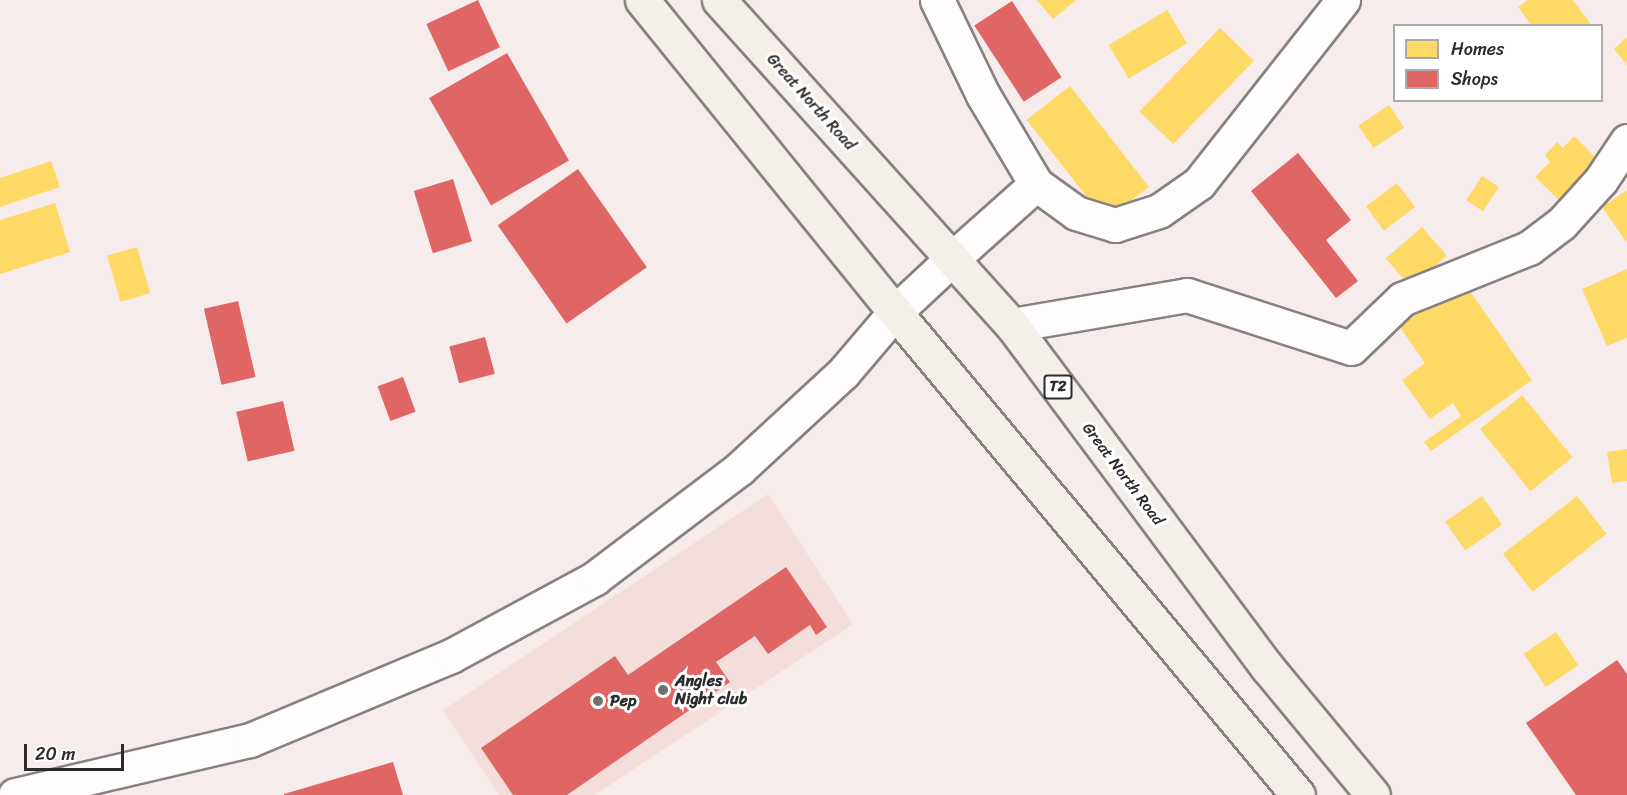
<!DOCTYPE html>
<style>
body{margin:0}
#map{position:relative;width:1627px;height:795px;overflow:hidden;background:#f6eceb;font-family:Sriracha,sans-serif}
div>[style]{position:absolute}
.built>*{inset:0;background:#f3dedb}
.homes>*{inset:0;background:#ffd966;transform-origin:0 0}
.shops>*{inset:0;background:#e06666;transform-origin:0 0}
.roads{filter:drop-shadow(2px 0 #868281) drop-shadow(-2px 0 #868281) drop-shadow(0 2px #868281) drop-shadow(0 -2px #868281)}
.minor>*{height:33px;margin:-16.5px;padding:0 16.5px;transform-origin:16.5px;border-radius:16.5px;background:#fefcfc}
.secondary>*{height:33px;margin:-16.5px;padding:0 16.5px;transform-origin:16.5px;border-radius:16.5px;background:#fefcfc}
.trunk>*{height:33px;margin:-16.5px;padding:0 16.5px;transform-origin:16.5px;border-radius:16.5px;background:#f4efe8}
.dots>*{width:16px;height:16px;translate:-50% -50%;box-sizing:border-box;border:3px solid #fff;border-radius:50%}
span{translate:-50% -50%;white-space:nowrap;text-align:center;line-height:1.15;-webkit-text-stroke:6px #fff;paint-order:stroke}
.shield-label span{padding:2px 4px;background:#fff;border:2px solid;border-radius:4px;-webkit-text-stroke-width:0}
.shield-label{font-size:15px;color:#2b2b2b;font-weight:700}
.street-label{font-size:16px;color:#2b2b2b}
.poi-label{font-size:16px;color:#2b2b2b;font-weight:700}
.left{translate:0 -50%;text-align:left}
.legend{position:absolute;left:1393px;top:24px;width:210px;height:78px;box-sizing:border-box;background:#fff;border:2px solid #aaa;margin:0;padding:8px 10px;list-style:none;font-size:18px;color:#2b2b2b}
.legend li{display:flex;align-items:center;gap:12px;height:30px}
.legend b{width:30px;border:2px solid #aaa}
.scale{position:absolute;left:24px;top:744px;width:100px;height:27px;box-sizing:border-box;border:3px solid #2b2b2b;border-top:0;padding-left:8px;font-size:18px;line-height:21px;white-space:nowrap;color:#2b2b2b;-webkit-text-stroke:4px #fff;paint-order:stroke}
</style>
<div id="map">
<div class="built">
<i style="clip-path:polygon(768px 494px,853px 624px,595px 795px,499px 795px,443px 710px)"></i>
</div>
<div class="homes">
<i style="clip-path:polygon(1037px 0,1076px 0,1053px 19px)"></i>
<i style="clip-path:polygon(1528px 0,1573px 0,1592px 26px,1532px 26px,1518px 7px)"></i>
<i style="left:1167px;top:10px;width:39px;height:68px;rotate:59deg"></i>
<i style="left:1220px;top:28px;width:47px;height:116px;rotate:44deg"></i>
<i style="clip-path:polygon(1627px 37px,1627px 65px,1614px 49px)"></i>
<i style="left:1070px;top:86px;width:128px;height:55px;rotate:52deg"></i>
<i style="left:1389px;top:105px;width:27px;height:37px;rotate:56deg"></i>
<i style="clip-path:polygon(1574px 136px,1601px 163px,1562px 203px,1535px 177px,1550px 162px,1545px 155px,1557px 142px,1563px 148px)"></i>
<i style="clip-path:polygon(51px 161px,60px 187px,0 207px,0 178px)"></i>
<i style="left:1482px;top:176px;width:20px;height:29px;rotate:33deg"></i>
<i style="left:1397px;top:183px;width:30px;height:39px;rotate:53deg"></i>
<i style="clip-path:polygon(1627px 190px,1627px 243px,1602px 207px)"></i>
<i style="clip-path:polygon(55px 203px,70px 252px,0 274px,0 220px)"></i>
<i style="left:1422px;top:227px;width:38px;height:48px;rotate:49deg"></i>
<i style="left:137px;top:247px;width:48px;height:31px;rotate:74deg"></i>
<i style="clip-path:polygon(1627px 269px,1627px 338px,1607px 346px,1582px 289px)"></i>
<i style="clip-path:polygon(1449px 287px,1457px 298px,1469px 290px,1532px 380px,1431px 451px,1424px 442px,1461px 416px,1453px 403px,1430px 419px,1402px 380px,1425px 363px,1397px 323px)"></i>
<i style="left:1522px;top:395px;width:80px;height:54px;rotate:51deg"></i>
<i style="clip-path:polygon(1627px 449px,1627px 481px,1612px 483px,1607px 452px)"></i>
<i style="left:1482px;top:496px;width:35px;height:45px;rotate:55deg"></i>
<i style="left:1577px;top:496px;width:48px;height:94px;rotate:52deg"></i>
<i style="left:1556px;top:632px;width:40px;height:39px;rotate:56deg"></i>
</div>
<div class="shops">
<i style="left:478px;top:0;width:52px;height:57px;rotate:65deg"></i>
<i style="left:1012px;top:1px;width:91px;height:45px;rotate:57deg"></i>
<i style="left:507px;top:53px;width:124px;height:90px;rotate:60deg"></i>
<i style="clip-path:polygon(1298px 153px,1351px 220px,1326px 240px,1358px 281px,1336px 298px,1251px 191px)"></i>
<i style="left:578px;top:169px;width:120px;height:98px;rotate:55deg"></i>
<i style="left:453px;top:179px;width:65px;height:41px;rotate:73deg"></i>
<i style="left:238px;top:301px;width:78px;height:35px;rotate:77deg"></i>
<i style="left:485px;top:337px;width:38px;height:37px;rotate:75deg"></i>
<i style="left:403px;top:377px;width:37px;height:27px;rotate:70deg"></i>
<i style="left:283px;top:401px;width:51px;height:48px;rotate:77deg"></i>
<i style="clip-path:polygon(786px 567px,827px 627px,816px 635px,810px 625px,768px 654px,755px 636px,716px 662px,730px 682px,567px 795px,513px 795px,481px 748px,615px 656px,628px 675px)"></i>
<i style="clip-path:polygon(1617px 660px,1627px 674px,1627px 795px,1576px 795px,1526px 723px)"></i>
<i style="clip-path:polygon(393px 762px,403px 795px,284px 795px,284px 794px)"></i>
</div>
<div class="roads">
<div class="minor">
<i style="left:937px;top:0;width:106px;rotate:64.2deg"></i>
<i style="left:983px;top:95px;width:104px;rotate:59.2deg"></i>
<i style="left:1036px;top:184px;width:111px;rotate:138.3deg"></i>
<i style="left:1036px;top:184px;width:49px;rotate:35.9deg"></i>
<i style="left:1076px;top:213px;width:41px;rotate:17.1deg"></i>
<i style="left:1115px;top:225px;width:46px;rotate:-17.7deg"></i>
<i style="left:1159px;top:211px;width:49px;rotate:-35deg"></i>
<i style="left:1199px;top:183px;width:233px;rotate:-51.8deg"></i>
<i style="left:1012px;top:325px;width:178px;rotate:-9.7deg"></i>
<i style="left:1187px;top:295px;width:172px;rotate:17.9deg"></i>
<i style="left:1351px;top:348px;width:71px;rotate:-43.9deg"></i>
<i style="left:1402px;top:299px;width:137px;rotate:-21.9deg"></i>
<i style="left:1529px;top:248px;width:41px;rotate:-37.1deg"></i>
<i style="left:1562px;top:223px;width:58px;rotate:-47.8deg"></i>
<i style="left:1601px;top:180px;width:47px;rotate:-56.3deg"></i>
</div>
<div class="secondary">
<i style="left:15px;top:795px;width:241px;rotate:-13.2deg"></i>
<i style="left:250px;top:740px;width:218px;rotate:-22.7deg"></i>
<i style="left:451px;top:656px;width:164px;rotate:-28.4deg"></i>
<i style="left:595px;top:578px;width:181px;rotate:-37.1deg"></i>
<i style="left:739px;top:469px;width:142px;rotate:-42.7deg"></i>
<i style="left:843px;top:373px;width:80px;rotate:-49.6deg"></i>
<i style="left:895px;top:312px;width:79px;rotate:-43deg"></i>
</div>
<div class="trunk">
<i style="left:642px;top:0;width:402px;rotate:51deg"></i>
<i style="left:895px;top:312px;width:629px;rotate:50.16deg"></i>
<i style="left:719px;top:0;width:438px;rotate:48deg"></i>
<i style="left:1012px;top:325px;width:427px;rotate:53.3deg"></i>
<i style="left:1267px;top:667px;width:166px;rotate:50.4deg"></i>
</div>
</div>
<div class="dots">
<i style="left:663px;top:690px;background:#726f6e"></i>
<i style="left:598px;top:701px;background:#726f6e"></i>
</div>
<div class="shield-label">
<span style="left:1058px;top:387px">T2</span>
</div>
<div class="street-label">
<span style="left:811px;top:102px;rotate:48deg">Great North Road</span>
<span style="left:1123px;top:474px;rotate:53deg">Great North Road</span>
</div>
<div class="poi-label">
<span class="left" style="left:675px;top:690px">Angles<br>Night club</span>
<span class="left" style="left:610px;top:701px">Pep</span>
</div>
<ul class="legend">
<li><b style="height:16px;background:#ffd966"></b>Homes</li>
<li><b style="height:16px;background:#e06666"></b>Shops</li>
</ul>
<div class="scale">20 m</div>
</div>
